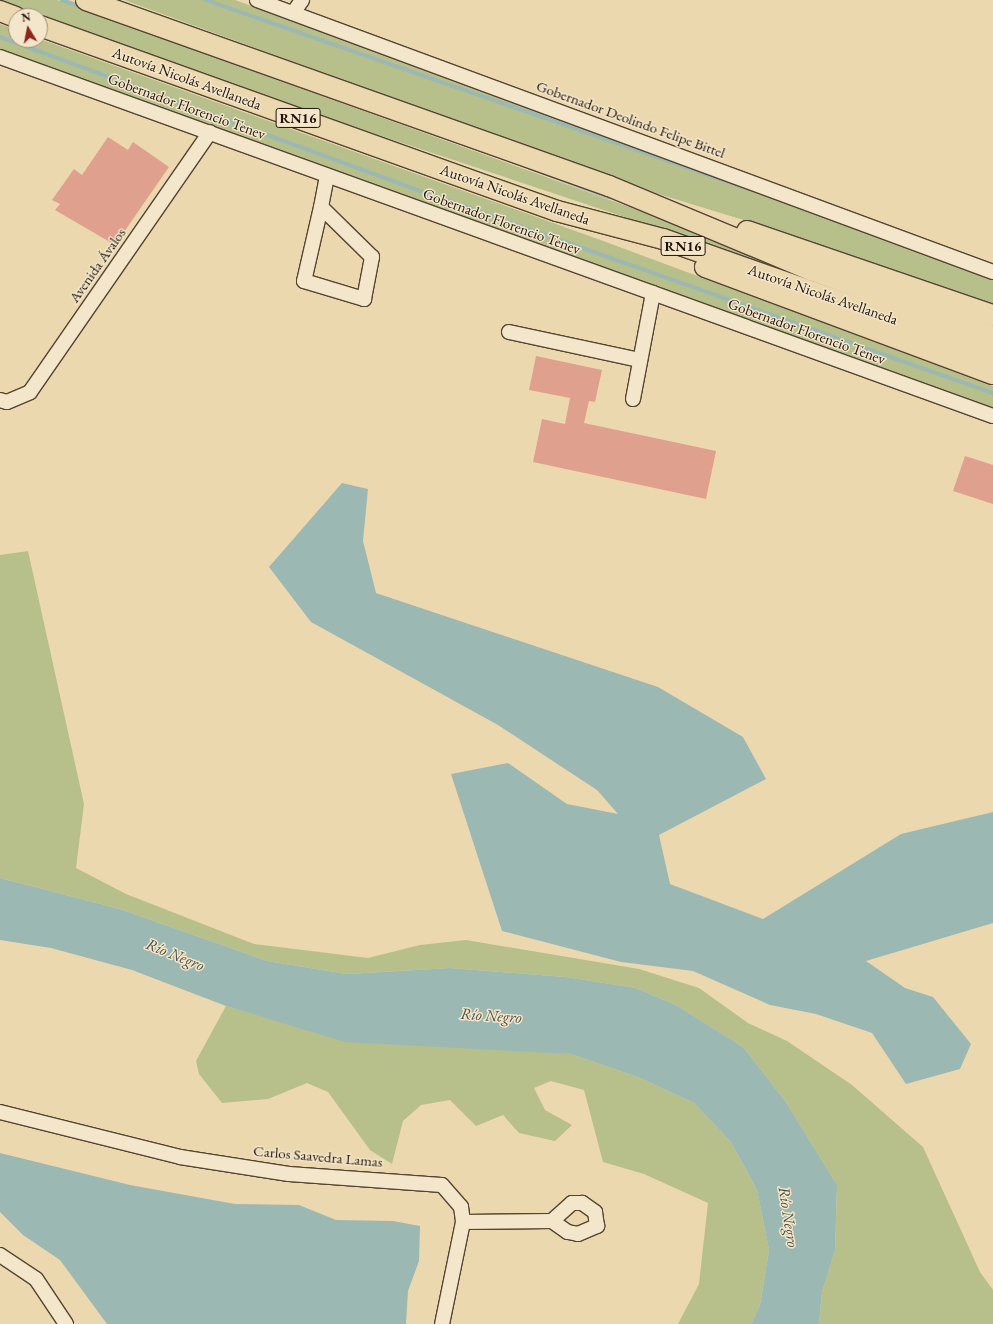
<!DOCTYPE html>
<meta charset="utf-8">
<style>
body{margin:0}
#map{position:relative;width:993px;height:1324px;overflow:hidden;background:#ecd8ae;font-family:"EB Garamond",serif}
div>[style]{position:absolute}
.green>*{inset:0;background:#b7bf8b}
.water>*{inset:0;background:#9cb8b3}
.stream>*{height:3.5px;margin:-1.75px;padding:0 1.75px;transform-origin:1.75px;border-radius:1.75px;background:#9cb8b3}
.building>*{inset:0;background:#dfa08e}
.roads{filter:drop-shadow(1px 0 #544432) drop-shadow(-1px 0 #544432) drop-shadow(0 1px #544432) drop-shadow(0 -1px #544432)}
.minor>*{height:14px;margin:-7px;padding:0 7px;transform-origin:7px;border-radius:7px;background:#f3e6ca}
.highway>*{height:20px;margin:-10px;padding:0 10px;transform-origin:10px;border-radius:10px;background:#ecd8ae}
span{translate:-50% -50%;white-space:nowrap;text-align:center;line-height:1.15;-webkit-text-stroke:3px #f3e6ca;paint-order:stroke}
.shield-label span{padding:1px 3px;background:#f3e6ca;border:1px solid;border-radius:3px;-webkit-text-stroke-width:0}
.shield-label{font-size:14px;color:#211309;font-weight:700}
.street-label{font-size:15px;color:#211309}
.water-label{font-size:16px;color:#4c4d44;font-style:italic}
.north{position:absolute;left:8px;top:8px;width:40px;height:40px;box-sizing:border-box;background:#f3e6ca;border:1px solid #9f927d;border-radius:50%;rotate:350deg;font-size:11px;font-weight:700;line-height:16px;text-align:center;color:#211309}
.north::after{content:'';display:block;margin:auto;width:14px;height:18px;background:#8f2418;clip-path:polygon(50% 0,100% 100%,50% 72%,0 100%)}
</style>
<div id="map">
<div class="green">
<i style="clip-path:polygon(0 0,57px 0,643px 212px,808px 278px,300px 109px)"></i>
<i style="clip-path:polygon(124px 0,235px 0,993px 277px,993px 308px,773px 229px,642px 189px)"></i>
<i style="clip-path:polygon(0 24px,16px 30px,16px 40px,40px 39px,606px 242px,993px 386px,993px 408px,0 50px)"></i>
<i style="clip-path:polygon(28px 551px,84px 804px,76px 868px,126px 894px,254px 944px,368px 958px,420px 945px,466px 940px,639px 969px,699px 988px,748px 1023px,787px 1041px,852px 1085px,923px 1147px,980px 1272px,993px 1290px,993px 1324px,819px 1324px,822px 1292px,835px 1251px,837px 1185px,786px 1102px,743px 1047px,676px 1005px,636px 988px,566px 977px,450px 968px,347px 974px,267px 961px,120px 909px,0 878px,0 555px)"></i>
<i style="clip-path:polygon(226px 1006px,291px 1025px,571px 1054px,640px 1078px,694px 1103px,731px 1142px,757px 1190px,769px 1250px,760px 1305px,751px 1324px,678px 1324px,699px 1284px,708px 1203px,644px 1174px,603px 1162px,584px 1090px,551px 1081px,534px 1088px,545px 1110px,572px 1125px,555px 1141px,519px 1133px,503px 1115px,476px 1126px,450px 1100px,421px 1105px,403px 1121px,392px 1164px,370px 1150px,328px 1092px,307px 1083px,268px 1099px,222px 1103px,199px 1074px,196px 1061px)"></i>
</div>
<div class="water">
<i style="clip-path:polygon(342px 483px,368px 489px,363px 541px,376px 593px,658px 687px,743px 737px,766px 779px,659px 835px,670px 884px,763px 919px,901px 834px,993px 812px,993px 923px,866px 961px,905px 988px,933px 997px,971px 1044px,960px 1069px,906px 1084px,872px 1033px,816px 1014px,770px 1005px,693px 971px,621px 962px,502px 931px,451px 774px,508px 763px,567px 804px,618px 814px,597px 790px,498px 725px,311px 622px,269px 567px)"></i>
<i style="clip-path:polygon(0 878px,120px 909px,267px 961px,347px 974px,450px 968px,566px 977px,636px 988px,676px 1005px,743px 1047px,786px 1102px,837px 1185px,835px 1251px,822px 1292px,819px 1324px,751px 1324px,760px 1305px,769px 1250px,757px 1190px,731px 1142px,694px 1103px,640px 1078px,571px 1054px,345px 1042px,226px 1006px,132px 970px,51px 948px,0 940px)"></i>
<i style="clip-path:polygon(0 1153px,130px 1185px,235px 1204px,299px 1205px,336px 1220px,393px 1221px,420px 1226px,419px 1261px,408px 1291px,406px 1324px,107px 1324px,60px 1260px,23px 1235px,0 1212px)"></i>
</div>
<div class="stream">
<i style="left:62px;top:0;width:21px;rotate:19deg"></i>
<i style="left:206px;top:0;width:578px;rotate:19.19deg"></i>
<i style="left:0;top:37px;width:469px;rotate:20.1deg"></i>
<i style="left:441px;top:198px;width:585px;rotate:19.46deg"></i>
<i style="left:530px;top:168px;width:84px;rotate:20.2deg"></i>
</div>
<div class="building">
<i style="clip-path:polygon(108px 137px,128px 150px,133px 142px,169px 167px,115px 245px,55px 210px,60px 204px,52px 200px,74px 169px,82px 175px)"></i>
<i style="clip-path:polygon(536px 356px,602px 370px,595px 402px,589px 401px,584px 423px,716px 451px,706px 499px,533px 462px,542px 419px,565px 424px,570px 398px,529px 390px)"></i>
<i style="clip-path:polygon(965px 456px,993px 465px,993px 504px,953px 491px)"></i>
</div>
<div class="roads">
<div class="minor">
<i style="left:257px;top:0;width:785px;rotate:20.28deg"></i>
<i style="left:293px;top:13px;width:16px;rotate:-55deg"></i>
<i style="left:0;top:57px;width:1056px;rotate:19.88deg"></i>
<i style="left:321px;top:207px;width:76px;rotate:102.9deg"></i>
<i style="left:304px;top:281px;width:63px;rotate:16.7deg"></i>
<i style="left:364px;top:299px;width:43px;rotate:-79.2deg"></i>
<i style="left:372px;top:257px;width:71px;rotate:-135.6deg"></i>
<i style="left:321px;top:207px;width:32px;rotate:-79deg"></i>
<i style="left:509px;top:332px;width:134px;rotate:12.1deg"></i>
<i style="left:633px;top:399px;width:108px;rotate:-79.3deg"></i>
<i style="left:0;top:400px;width:7px;rotate:16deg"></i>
<i style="left:7px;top:402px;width:25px;rotate:-23deg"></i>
<i style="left:30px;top:392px;width:316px;rotate:-55.3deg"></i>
<i style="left:0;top:1112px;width:186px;rotate:14deg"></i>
<i style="left:180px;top:1157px;width:110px;rotate:8.9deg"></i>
<i style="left:289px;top:1174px;width:153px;rotate:4.1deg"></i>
<i style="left:442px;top:1185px;width:29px;rotate:49deg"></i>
<i style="left:461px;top:1207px;width:15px;rotate:82deg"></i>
<i style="left:463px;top:1222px;width:104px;rotate:101.6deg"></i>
<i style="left:463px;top:1222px;width:89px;rotate:-0.6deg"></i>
<i style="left:552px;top:1221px;width:19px;rotate:35deg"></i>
<i style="left:568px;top:1232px;width:10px;rotate:11deg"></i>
<i style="left:578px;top:1234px;width:21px;rotate:-23deg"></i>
<i style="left:597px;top:1226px;width:14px;rotate:-98deg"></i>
<i style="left:595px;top:1212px;width:16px;rotate:-145deg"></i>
<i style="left:582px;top:1203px;width:10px;rotate:180deg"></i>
<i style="left:572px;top:1203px;width:27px;rotate:138deg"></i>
<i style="left:0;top:1255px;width:43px;rotate:33.7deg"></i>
<i style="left:36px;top:1279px;width:54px;rotate:56.3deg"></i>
</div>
<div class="highway">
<i style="left:86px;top:0;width:555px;rotate:19.58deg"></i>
<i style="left:609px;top:186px;width:219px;rotate:22.6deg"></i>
<i style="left:811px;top:270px;width:194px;rotate:19.9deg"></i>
<i style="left:0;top:11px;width:17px;rotate:21deg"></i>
<i style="left:40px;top:26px;width:549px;rotate:19.69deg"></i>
<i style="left:557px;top:211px;width:110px;rotate:14.8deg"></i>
<i style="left:663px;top:239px;width:350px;rotate:19.4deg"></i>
<i style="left:747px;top:231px;width:260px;rotate:18.9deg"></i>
<i style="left:705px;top:267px;width:307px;rotate:20.4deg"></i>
</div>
</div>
<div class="shield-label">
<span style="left:298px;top:118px">RN16</span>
<span style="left:683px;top:246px">RN16</span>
</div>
<div class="street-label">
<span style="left:187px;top:78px;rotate:20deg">Autovía Nicolás Avellaneda</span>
<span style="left:187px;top:106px;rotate:20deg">Gobernador Florencio Tenev</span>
<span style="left:631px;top:119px;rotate:20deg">Gobernador Deolindo Felipe Bittel</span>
<span style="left:515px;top:194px;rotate:19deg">Autovía Nicolás Avellaneda</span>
<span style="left:502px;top:221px;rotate:20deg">Gobernador Florencio Tenev</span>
<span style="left:97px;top:265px;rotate:-55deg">Avenida Ávalos</span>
<span style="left:823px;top:294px;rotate:19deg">Autovía Nicolás Avellaneda</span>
<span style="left:807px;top:331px;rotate:20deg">Gobernador Florencio Tenev</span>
<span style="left:318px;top:1156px;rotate:5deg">Carlos Saavedra Lamas</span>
</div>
<div class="water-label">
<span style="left:175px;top:955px;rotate:22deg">Río Negro</span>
<span style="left:491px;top:1016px;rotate:4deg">Río Negro</span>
<span style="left:788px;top:1217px;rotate:81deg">Río Negro</span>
</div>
<div class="north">N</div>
</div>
